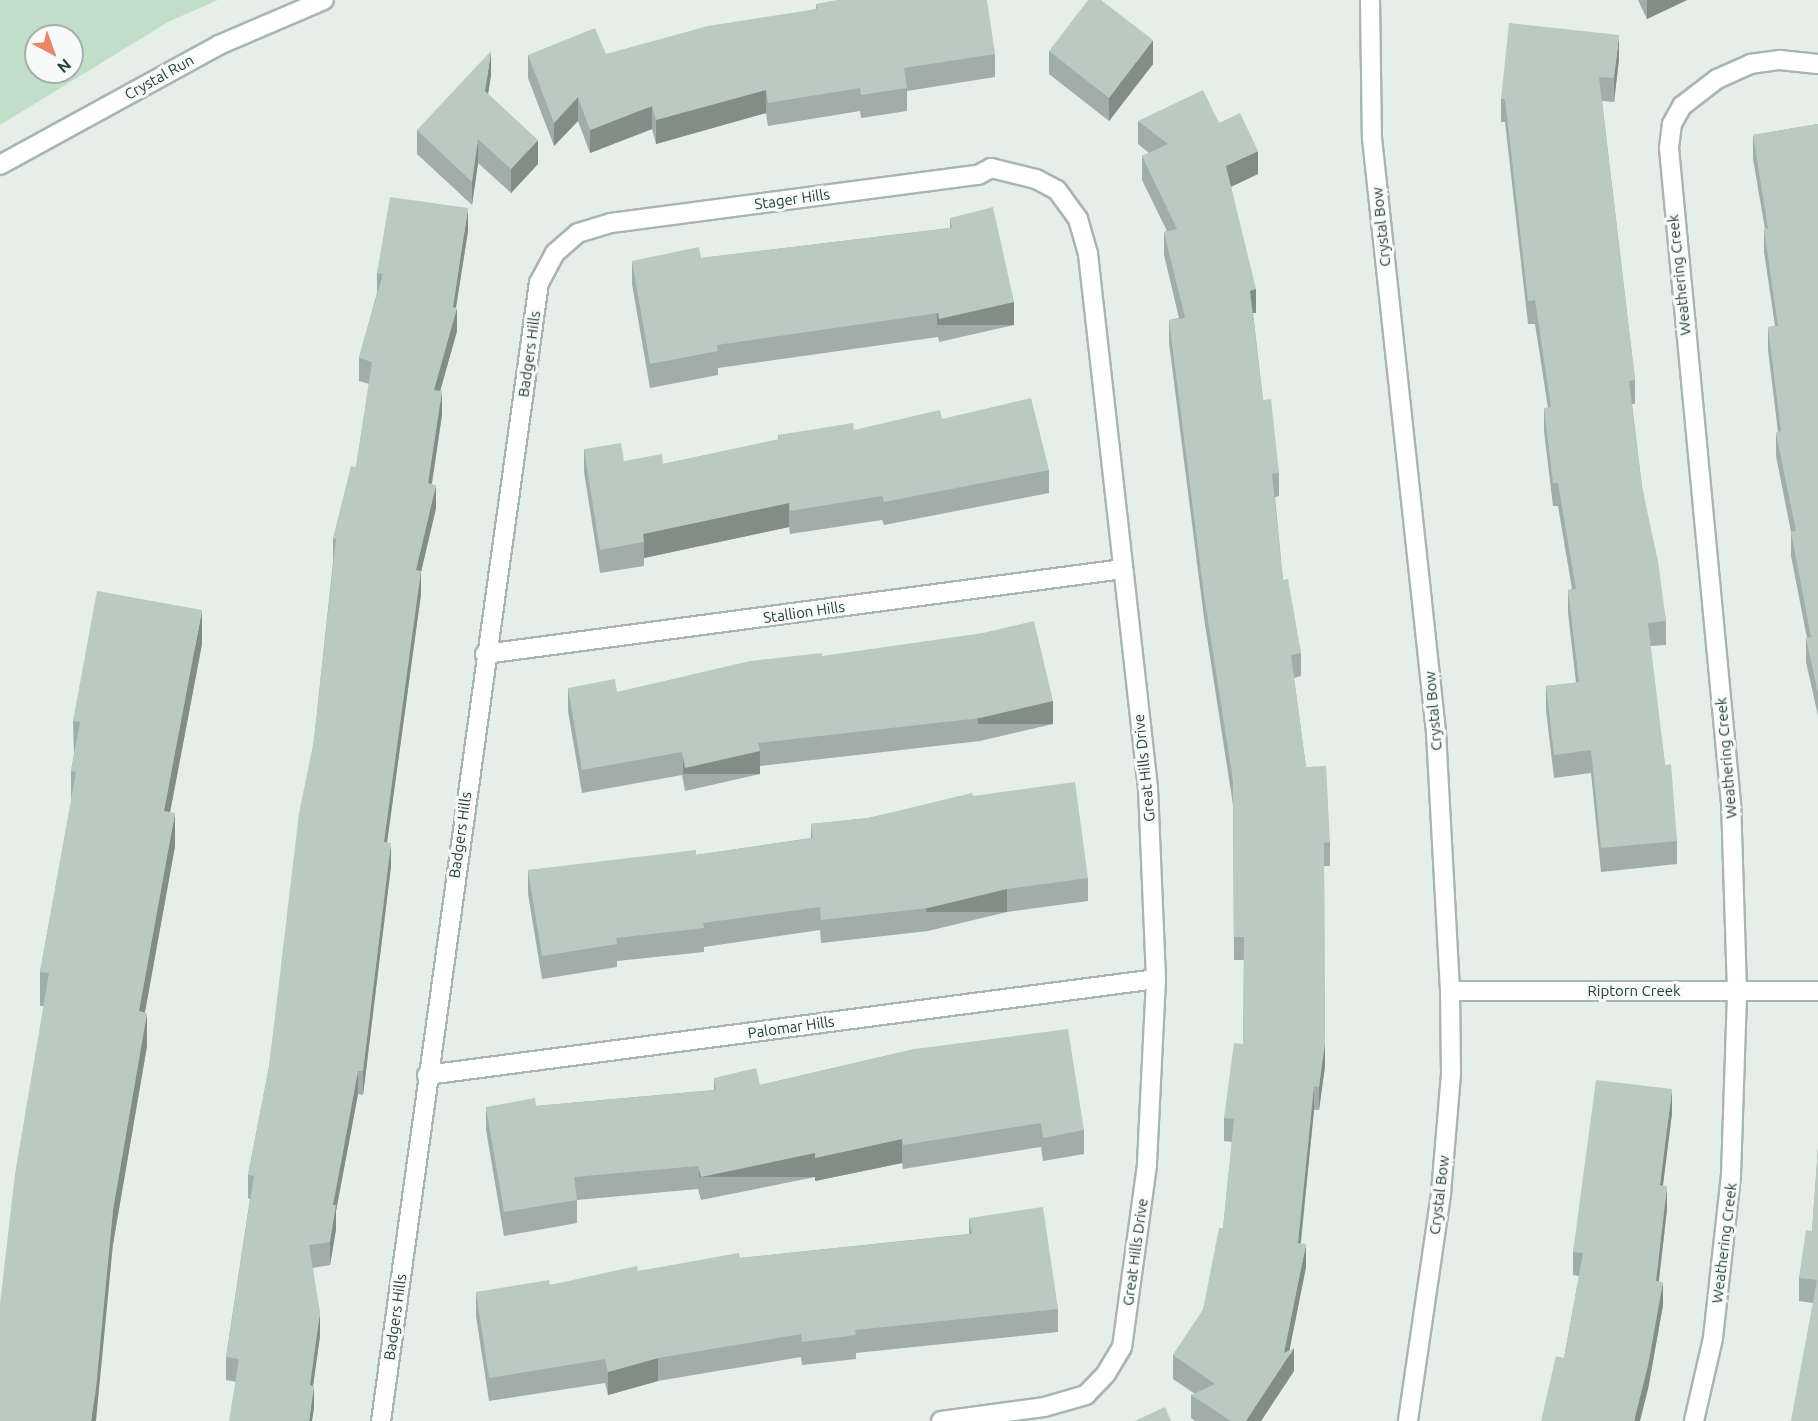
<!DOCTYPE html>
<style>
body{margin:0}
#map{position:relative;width:1818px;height:1421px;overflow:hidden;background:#e6eeea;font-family:Ubuntu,sans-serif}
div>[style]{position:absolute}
.green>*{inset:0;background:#c0dec8}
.roads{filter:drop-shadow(2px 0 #a8b6b1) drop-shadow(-2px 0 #a8b6b1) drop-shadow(0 2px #a8b6b1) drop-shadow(0 -2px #a8b6b1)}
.street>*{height:18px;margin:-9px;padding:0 9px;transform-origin:9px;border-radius:9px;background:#fff}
.wall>*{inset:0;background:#a1ada8}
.shaded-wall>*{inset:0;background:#838d88;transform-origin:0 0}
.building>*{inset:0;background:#bbc9c3}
span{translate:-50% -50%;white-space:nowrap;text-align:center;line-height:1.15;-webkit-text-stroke:6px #f7faf8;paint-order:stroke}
.street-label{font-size:15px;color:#254039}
.north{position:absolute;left:24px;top:24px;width:60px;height:60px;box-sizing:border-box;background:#f7faf8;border:2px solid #a3b0ac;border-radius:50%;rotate:139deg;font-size:16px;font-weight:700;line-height:24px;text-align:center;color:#254039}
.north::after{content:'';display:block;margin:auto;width:21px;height:27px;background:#ed8665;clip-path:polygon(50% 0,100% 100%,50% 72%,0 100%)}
</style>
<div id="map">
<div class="green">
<i style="clip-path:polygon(evenodd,0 0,218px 0,168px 22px,0 125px,0 0,36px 36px,72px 36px,72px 72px,36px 72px,36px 36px)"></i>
</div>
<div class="roads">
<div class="street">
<i style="left:1370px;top:0;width:138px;rotate:89.2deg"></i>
<i style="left:1372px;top:138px;width:597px;rotate:83.85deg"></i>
<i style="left:1436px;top:732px;width:259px;rotate:86.9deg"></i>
<i style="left:1450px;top:991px;width:83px;rotate:89.3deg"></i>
<i style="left:1451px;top:1074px;width:120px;rotate:94.8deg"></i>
<i style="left:1441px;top:1194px;width:229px;rotate:98.3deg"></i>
<i style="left:0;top:165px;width:250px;rotate:-28.7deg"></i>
<i style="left:219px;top:45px;width:114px;rotate:-23.2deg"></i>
<i style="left:485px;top:654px;width:644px;rotate:-7.59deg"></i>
<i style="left:1450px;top:991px;width:368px"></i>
<i style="left:427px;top:1075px;width:735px;rotate:-7.5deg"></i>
<i style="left:381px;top:1421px;width:1149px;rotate:-82.1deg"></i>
<i style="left:539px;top:283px;width:34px;rotate:-62deg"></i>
<i style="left:555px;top:253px;width:30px;rotate:-41deg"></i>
<i style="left:578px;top:233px;width:34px;rotate:-17deg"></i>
<i style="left:611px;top:223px;width:370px;rotate:-7.5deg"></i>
<i style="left:978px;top:175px;width:15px;rotate:-28deg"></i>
<i style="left:991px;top:168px;width:46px;rotate:13.7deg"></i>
<i style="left:1036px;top:179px;width:24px;rotate:28deg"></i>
<i style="left:1057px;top:190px;width:36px;rotate:54deg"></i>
<i style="left:1078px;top:219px;width:36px;rotate:74deg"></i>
<i style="left:1088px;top:254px;width:537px;rotate:83.59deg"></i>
<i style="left:1148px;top:788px;width:191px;rotate:87.6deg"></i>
<i style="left:1156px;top:979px;width:186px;rotate:92.8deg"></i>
<i style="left:1147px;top:1165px;width:184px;rotate:97.8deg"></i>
<i style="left:1122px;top:1347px;width:31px;rotate:121deg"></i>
<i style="left:1106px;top:1374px;width:29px;rotate:134deg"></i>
<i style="left:1086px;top:1395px;width:44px;rotate:164.1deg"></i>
<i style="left:1044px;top:1407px;width:104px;rotate:172.3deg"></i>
<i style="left:1694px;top:1421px;width:85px;rotate:-77.1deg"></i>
<i style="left:1713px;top:1338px;width:164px;rotate:-83.7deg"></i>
<i style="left:1731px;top:1175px;width:184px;rotate:-88.1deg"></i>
<i style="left:1737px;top:991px;width:188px;rotate:-91.8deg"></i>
<i style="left:1731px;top:803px;width:658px;rotate:-95.41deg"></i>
<i style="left:1669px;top:148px;width:24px;rotate:-83deg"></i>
<i style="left:1672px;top:124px;width:21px;rotate:-61deg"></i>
<i style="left:1682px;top:106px;width:44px;rotate:-37.6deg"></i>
<i style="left:1717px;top:79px;width:36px;rotate:-24deg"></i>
<i style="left:1750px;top:64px;width:30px;rotate:-8deg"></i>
<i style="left:1780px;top:60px;width:38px;rotate:6deg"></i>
</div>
</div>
<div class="wall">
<i style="clip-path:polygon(1638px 0,1687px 0,1647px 19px)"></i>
<i style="clip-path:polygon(816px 4px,995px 54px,995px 77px,907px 91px,907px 111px,861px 118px,860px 111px,768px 126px,766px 113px,656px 144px,652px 129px,590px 153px,578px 121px,554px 146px,528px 78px,528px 55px,606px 54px,816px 9px)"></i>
<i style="clip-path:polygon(1049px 51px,1153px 64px,1109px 121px,1049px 74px)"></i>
<i style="clip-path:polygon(1619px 59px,1614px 102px,1602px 101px,1635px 380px,1635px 404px,1632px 404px,1642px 487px,1666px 621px,1666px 645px,1650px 646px,1665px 765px,1677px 841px,1677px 864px,1601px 872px,1591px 773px,1554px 778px,1546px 710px,1546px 686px,1576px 683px,1568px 613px,1568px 590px,1572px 589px,1558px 506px,1553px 506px,1544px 431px,1544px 408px,1548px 408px,1535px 324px,1528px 324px,1505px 122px,1501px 122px,1501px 99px)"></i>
<i style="clip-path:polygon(491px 75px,488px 94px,538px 164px,511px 193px,478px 163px,472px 205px,417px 154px,417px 130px)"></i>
<i style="clip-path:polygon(1138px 121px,1219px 123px,1258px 174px,1231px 187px,1256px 313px,1253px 313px,1263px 400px,1279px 473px,1279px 496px,1275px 497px,1283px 580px,1301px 653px,1301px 676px,1294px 678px,1306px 767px,1330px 842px,1330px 866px,1324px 866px,1325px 1066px,1319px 1110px,1314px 1110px,1301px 1243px,1306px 1267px,1289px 1350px,1294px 1371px,1261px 1421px,1195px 1421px,1191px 1418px,1191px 1395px,1195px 1394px,1173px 1379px,1173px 1355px,1203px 1310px,1223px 1228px,1232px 1142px,1224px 1141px,1224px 1118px,1243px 1044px,1244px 960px,1234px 960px,1233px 805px,1204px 618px,1169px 343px,1169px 320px,1179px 318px,1164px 255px,1164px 232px,1167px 231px,1142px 180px,1142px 156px,1149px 153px,1138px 144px)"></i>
<i style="clip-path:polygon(1818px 124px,1818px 716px,1806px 662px,1806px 638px,1807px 638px,1791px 556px,1791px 532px,1776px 456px,1776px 433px,1778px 432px,1768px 350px,1768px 327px,1775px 326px,1764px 252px,1764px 229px,1765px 229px,1753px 159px,1753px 135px)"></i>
<i style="clip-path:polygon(950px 218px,1014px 325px,939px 342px,938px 337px,718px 368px,718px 375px,650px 388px,632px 284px,632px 261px,701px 258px,950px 228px)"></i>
<i style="clip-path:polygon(468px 231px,456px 308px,457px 331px,440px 391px,442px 415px,432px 484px,436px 508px,421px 572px,421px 594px,387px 842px,391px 866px,363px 1095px,358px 1094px,336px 1211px,336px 1229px,330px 1265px,313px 1268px,320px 1336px,313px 1385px,314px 1409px,236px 1382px,226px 1380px,226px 1357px,250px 1199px,248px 1198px,248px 1175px,269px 1067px,314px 740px,333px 562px,333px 538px,356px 467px,369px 384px,359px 381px,359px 358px,377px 293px,377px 273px)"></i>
<i style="clip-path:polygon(942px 419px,1049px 470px,1049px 493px,884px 525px,882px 520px,790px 534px,789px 527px,644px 558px,644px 566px,600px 573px,584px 472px,584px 449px,624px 461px,663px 464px,778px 440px,778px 435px,854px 430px)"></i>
<i style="clip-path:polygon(202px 644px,170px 812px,175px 846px,145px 1012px,147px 1046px,113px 1244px,43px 1006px,40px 1006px,40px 972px,71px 804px,71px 771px,74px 755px,73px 721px)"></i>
<i style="clip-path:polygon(822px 656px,1053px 724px,980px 741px,760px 766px,760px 774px,685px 791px,682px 775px,582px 793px,568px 711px,568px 688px,617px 692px)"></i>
<i style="clip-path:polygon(973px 796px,1088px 878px,1088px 901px,1007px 912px,928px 931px,821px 943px,820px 930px,704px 947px,704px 952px,617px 961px,617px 967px,542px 979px,528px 894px,528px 870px,696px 855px,811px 838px,811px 824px,868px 818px)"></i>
<i style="clip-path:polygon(915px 1049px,1084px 1130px,1084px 1154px,1043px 1161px,1041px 1147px,903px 1169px,902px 1163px,815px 1181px,815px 1177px,701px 1200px,698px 1189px,577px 1200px,577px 1223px,504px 1236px,486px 1130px,486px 1107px,536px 1106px,714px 1090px,714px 1078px,760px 1085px)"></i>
<i style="clip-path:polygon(1672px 1113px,1663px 1185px,1667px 1209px,1659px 1281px,1663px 1305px,1648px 1389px,1564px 1358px,1579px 1276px,1573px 1275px,1573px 1252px)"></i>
<i style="clip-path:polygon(1818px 1148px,1818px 1421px,1813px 1303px,1799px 1301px,1799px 1278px,1812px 1231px)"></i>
<i style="clip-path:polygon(969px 1218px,1058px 1309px,1058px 1332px,856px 1353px,856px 1359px,802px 1365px,801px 1357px,658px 1381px,608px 1395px,605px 1383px,489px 1401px,476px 1316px,476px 1292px,550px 1285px,638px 1271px,740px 1258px,969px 1234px)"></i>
</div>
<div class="shaded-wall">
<i style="clip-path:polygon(1647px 0,1687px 0,1647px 19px)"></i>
<i style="clip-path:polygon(1619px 35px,1619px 59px,1614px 102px,1614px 78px)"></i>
<i style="clip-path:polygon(1153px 40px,1153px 64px,1109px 121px,1109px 98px)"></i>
<i style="clip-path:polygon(491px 51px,491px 75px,485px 114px,485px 91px)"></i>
<i style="clip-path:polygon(766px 90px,766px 113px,656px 144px,656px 120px)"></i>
<i style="clip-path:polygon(578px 97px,578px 121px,554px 146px,554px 123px)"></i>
<i style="clip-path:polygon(652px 106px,652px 129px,590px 153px,590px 130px)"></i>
<i style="clip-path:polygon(478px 139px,478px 163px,472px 205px,472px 182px)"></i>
<i style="clip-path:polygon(538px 140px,538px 164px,511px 193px,511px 169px)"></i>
<i style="clip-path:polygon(1258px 151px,1258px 174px,1226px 189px,1226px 166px)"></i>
<i style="clip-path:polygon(468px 208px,468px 231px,454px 319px,457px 308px,457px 331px,434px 413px,434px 390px,453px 307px)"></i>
<i style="left:1256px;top:289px;width:24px;height:6px;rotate:90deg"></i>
<i style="left:1014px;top:302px;width:23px;height:77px;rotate:90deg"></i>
<i style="clip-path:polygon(442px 391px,442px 415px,428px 507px,428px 483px)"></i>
<i style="clip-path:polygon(436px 485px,436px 508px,421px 572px,421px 594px,384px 865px,384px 842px,416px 570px)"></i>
<i style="clip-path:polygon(789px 503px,789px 527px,644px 558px,644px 542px,643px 534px)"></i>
<i style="clip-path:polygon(202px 610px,202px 644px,164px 844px,164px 811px)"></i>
<i style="left:1053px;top:701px;width:23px;height:75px;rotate:90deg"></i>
<i style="left:760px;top:751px;width:23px;height:77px;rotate:90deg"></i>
<i style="clip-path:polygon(175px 813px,175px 846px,139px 1045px,139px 1011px)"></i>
<i style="clip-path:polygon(391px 843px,391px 866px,363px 1095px,363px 1071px)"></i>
<i style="left:1007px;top:889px;width:23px;height:81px;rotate:90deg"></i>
<i style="clip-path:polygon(147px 1013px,147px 1046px,113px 1244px,96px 1421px,91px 1421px,113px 1210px)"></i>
<i style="clip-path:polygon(1325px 1042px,1325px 1066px,1319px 1110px,1319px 1087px)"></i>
<i style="clip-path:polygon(358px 1071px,358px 1094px,336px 1211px,336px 1229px,330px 1265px,330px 1242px,333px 1205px)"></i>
<i style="clip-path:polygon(1314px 1086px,1314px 1110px,1298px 1266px,1298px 1243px)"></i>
<i style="clip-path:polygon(1672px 1089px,1672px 1113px,1660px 1208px,1660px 1185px)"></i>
<i style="clip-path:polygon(902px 1139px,902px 1163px,815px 1181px,815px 1158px)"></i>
<i style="left:815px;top:1153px;width:24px;height:116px;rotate:90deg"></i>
<i style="clip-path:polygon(1667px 1186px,1667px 1209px,1656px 1304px,1656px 1281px)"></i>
<i style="clip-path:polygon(1306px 1244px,1306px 1267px,1288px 1358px,1294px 1348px,1294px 1371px,1261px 1421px,1246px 1421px,1284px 1353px)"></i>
<i style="clip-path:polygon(1663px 1282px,1663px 1305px,1648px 1389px,1640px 1421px,1634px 1421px)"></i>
<i style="clip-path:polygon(320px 1312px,320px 1336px,310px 1408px,310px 1385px)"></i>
<i style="clip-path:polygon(658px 1358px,658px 1381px,608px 1395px,608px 1372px)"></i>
<i style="clip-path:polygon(314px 1386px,314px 1409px,312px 1421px,309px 1421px)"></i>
</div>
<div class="building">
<i style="clip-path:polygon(837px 0,987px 0,995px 54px,904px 68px,907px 88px,861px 95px,860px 88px,768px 103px,766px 90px,656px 120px,652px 106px,590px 130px,578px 97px,554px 123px,528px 55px,595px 28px,606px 54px,708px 26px,817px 9px,816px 4px)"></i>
<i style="clip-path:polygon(1088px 0,1101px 0,1153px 40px,1109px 98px,1049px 51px)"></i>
<i style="clip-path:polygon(1509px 23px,1619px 35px,1614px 78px,1599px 77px,1635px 380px,1629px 381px,1642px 487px,1658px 561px,1666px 621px,1648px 623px,1665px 765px,1671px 764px,1677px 841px,1601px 848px,1591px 750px,1554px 755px,1546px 686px,1579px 682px,1568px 590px,1576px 589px,1558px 483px,1553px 483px,1544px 408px,1551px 407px,1535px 300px,1528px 301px,1505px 99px,1501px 99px)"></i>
<i style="clip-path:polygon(491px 51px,485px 91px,538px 140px,511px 169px,478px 139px,472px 182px,417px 130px)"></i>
<i style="clip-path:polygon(1203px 90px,1219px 123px,1240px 113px,1258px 151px,1226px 166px,1256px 289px,1250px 291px,1263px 400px,1271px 399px,1279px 473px,1272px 474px,1283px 580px,1288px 579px,1301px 653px,1291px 655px,1306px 767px,1326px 766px,1330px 842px,1324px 843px,1325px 1042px,1319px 1087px,1314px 1086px,1298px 1243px,1306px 1244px,1284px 1353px,1294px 1348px,1246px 1421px,1231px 1421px,1191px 1395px,1215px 1384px,1173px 1355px,1203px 1310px,1219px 1228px,1223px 1228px,1234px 1119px,1224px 1118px,1234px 1043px,1243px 1044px,1244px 937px,1234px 937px,1233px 781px,1204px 595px,1169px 320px,1185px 318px,1164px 232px,1177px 229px,1142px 156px,1168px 144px,1138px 121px)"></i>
<i style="clip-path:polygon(1818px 124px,1818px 693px,1806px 638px,1811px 637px,1791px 532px,1796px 531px,1776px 433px,1781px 431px,1768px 327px,1778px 326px,1764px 229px,1768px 228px,1753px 135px)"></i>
<i style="clip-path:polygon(390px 197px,468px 208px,453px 307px,457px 308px,434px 390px,442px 391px,428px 483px,436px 485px,416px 570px,421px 571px,384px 842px,391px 843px,363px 1071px,358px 1071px,333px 1205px,336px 1205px,330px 1242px,309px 1245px,320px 1312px,310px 1385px,314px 1386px,309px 1421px,229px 1421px,239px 1359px,226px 1357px,254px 1176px,248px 1175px,269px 1067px,299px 813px,314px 740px,336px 539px,333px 538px,351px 466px,356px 467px,372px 362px,359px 358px,383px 274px,377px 273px)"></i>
<i style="clip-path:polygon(993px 207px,1014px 302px,939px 319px,938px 313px,717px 345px,718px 351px,650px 364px,632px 261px,699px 247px,701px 258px,952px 228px,950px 218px)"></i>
<i style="clip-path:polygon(1031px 398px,1049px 470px,884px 502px,882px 496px,790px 511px,789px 503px,643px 534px,644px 542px,600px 550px,584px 449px,621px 443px,624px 461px,662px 454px,663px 464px,779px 439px,778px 435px,853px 423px,854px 430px,940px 410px,942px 419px)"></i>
<i style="clip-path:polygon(97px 591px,202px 610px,164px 811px,175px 813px,139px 1011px,147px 1013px,113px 1210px,96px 1389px,91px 1421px,0 1421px,0 1304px,15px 1174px,49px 973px,40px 972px,76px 772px,71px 771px,80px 722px,73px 721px)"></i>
<i style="clip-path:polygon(1034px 621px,1053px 701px,980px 718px,758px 743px,760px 751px,685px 768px,682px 752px,582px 770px,568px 688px,615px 679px,617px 692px,750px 661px,822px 653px,822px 656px,983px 633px)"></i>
<i style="clip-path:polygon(1075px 782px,1088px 878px,1007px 889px,928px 908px,821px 920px,820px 907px,703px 923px,704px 928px,616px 938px,617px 944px,542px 956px,528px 870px,696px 850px,696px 855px,813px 838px,811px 824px,868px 818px,972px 793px,973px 796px)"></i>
<i style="clip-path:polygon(1068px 1029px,1084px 1130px,1043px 1138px,1041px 1123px,903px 1145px,902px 1139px,815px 1158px,815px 1153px,701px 1177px,698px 1166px,574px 1177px,577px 1200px,504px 1212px,486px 1107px,535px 1098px,536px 1106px,716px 1090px,714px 1078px,756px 1068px,760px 1085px,915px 1049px)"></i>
<i style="clip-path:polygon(1596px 1080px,1672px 1089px,1660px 1185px,1667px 1186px,1656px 1281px,1663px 1282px,1648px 1366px,1634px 1421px,1541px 1421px,1556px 1356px,1564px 1358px,1583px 1253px,1573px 1252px)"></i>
<i style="clip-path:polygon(1818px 1148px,1818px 1421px,1791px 1421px,1817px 1280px,1799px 1278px,1806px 1230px,1812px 1231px)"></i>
<i style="clip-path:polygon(1043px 1207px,1058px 1309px,855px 1330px,856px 1335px,802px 1342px,801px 1334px,658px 1358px,608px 1372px,605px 1359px,489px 1378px,476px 1292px,549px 1280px,550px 1285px,637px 1266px,638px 1271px,739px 1253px,740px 1258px,972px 1234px,969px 1218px)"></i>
<i style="clip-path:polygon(1165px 1407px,1171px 1421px,1135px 1421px)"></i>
</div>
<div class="street-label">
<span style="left:159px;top:77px;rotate:-29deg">Crystal Run</span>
<span style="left:792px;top:199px;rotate:-8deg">Stager Hills</span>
<span style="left:1381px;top:227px;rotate:-96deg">Crystal Bow</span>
<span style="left:1679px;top:275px;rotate:-96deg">Weathering Creek</span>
<span style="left:529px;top:354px;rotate:-82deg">Badgers Hills</span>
<span style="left:804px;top:612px;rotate:-8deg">Stallion Hills</span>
<span style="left:1433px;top:711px;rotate:-95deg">Crystal Bow</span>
<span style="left:1726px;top:758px;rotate:-95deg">Weathering Creek</span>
<span style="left:1144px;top:768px;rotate:-96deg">Great Hills Drive</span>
<span style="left:460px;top:835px;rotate:-82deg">Badgers Hills</span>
<span style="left:1634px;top:991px">Riptorn Creek</span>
<span style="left:791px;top:1027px;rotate:-8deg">Palomar Hills</span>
<span style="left:1439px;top:1195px;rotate:-83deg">Crystal Bow</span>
<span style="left:1724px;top:1243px;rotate:-83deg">Weathering Creek</span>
<span style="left:1135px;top:1252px;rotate:-82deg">Great Hills Drive</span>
<span style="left:395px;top:1317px;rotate:-82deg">Badgers Hills</span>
</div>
<div class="north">N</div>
</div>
